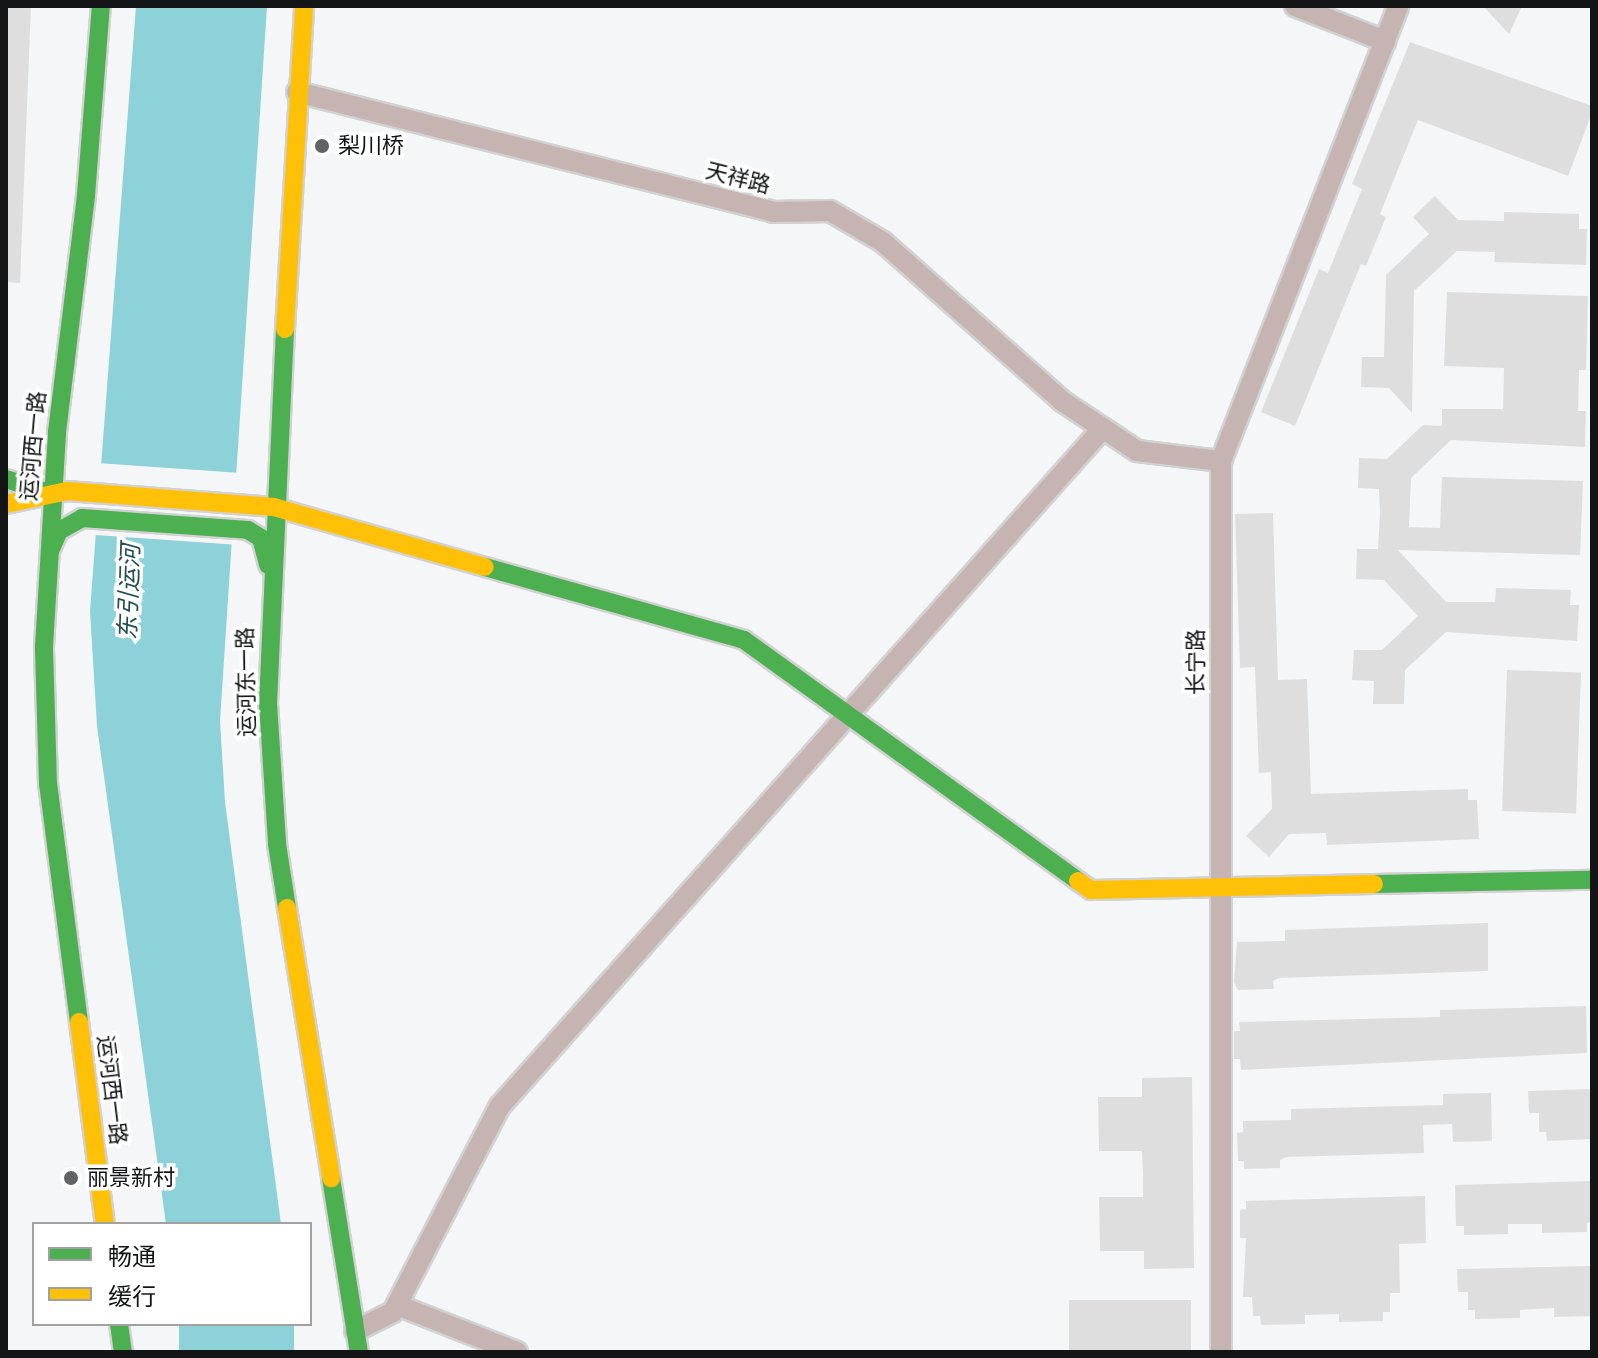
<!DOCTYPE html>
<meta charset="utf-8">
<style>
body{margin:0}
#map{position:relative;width:1598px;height:1358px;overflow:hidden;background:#f5f6f8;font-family:Lora,"Noto Sans SC",serif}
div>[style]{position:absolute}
.water>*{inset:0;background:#8dd2d9;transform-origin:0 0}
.pier>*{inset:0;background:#f5f6f8;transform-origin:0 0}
.building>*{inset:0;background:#dedede;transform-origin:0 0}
.roads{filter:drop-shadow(2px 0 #d2d2d3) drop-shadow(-2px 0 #d2d2d3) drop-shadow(0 2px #d2d2d3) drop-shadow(0 -2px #d2d2d3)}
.street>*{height:20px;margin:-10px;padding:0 10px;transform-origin:10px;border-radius:10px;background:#c5b4b1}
.fast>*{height:18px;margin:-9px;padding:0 9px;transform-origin:9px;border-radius:9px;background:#4caf50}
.slow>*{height:18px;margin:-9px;padding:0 9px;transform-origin:9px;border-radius:9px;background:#ffc107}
.dots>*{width:22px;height:22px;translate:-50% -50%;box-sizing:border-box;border:4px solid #fff;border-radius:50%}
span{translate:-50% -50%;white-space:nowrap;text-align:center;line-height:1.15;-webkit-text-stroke:7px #fff;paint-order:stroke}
.poi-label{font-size:22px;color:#131415}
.left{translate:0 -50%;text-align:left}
.street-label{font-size:22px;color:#131415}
.water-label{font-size:24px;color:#224f53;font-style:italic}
.frame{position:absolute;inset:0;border:8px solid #131415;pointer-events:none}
.legend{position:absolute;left:32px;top:1222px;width:280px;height:104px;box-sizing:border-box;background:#fff;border:2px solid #a1a1a1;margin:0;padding:10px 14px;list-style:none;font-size:24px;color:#131415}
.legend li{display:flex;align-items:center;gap:16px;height:40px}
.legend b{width:40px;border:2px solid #a1a1a1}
</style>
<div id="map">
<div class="water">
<i style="clip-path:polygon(136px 6px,267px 6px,220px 721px,225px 802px,281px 1224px,166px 1224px,97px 726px,90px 611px)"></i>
<i style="left:179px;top:1324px;width:115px;height:28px"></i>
</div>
<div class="pier">
<i style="left:97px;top:463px;width:144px;height:72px;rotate:4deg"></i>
</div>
<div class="building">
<i style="clip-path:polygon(6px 6px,31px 6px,20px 283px,6px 282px)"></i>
<i style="clip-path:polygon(1483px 6px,1522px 6px,1509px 34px)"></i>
<i style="clip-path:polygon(1410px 42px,1592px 106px,1592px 113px,1568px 176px,1418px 120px,1380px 214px,1386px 217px,1366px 266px,1361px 264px,1295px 426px,1261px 412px,1319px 269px,1328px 273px,1362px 189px,1352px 184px)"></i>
<i style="clip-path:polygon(1435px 196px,1458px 220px,1504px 221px,1504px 212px,1579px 214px,1579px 229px,1587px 229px,1586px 265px,1494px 262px,1495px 252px,1457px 251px,1414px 291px,1412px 413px,1389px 388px,1361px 387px,1362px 357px,1384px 357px,1386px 275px,1429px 234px,1413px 217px)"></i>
<i style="clip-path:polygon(1447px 292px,1588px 296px,1586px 370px,1579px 370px,1578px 411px,1586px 411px,1585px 447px,1451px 440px,1411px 478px,1409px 527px,1440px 528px,1442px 477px,1583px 481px,1580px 555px,1398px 550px,1446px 602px,1495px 602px,1496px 588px,1571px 590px,1570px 605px,1579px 605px,1577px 641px,1446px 632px,1405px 670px,1404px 704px,1373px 704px,1374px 681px,1352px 680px,1354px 650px,1382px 650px,1418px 616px,1384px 580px,1356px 579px,1357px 549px,1378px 549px,1380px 512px,1379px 489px,1358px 488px,1359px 458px,1387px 459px,1423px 425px,1442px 426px,1442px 409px,1503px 409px,1504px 368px,1444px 366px)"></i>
<i style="clip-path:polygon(1273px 513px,1278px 680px,1307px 679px,1311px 794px,1468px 789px,1468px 800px,1477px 800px,1479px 839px,1327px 845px,1326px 833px,1289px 834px,1269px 857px,1246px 836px,1272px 809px,1271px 772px,1259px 773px,1255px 667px,1240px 668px,1235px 514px)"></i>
<i style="left:1507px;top:670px;width:74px;height:141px;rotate:2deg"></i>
<i style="clip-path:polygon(1488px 923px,1488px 971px,1279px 978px,1273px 981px,1274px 989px,1238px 990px,1234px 982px,1237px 942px,1285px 941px,1285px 930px)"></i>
<i style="clip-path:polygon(1586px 1006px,1587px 1053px,1241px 1070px,1240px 1059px,1234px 1059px,1234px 1031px,1240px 1031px,1239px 1022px,1440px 1017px,1440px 1010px)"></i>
<i style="clip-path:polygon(1192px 1077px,1194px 1268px,1144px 1269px,1144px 1251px,1100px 1251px,1099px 1197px,1143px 1197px,1143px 1174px,1142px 1151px,1099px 1151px,1098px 1097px,1142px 1097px,1142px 1078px)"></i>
<i style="clip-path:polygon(1592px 1089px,1591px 1139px,1547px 1141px,1546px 1132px,1539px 1132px,1539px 1113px,1529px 1113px,1528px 1091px)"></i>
<i style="clip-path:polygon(1491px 1093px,1492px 1141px,1453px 1142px,1452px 1124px,1423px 1125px,1424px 1153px,1286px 1157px,1280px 1160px,1280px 1168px,1244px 1169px,1244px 1161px,1238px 1161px,1237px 1133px,1243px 1132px,1243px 1121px,1291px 1120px,1291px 1109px,1443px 1105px,1443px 1094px)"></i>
<i style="clip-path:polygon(1592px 1181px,1592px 1222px,1587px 1223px,1587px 1232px,1542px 1233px,1542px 1224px,1508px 1224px,1508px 1234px,1464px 1235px,1464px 1226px,1456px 1226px,1455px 1185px)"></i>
<i style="clip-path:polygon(1425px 1196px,1426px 1243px,1399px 1244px,1400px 1293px,1390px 1293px,1390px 1312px,1383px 1312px,1383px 1321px,1339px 1322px,1339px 1314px,1305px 1315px,1305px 1324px,1261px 1325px,1260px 1316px,1253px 1316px,1252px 1297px,1243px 1297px,1246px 1238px,1240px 1238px,1240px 1210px,1246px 1209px,1246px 1201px)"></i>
<i style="clip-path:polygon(1592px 1266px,1592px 1316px,1554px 1317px,1554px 1308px,1520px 1310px,1520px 1318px,1475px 1319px,1475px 1310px,1468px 1310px,1468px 1292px,1458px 1292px,1457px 1269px)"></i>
<i style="left:1191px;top:1300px;width:52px;height:122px;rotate:90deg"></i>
</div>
<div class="roads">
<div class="street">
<i style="left:1295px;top:6px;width:97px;rotate:21.3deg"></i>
<i style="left:297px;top:92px;width:491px;rotate:14.1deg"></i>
<i style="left:773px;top:212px;width:57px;rotate:-1deg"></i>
<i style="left:830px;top:211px;width:61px;rotate:30.3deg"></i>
<i style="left:883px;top:242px;width:239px;rotate:41.6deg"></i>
<i style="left:1062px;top:401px;width:90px;rotate:33.7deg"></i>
<i style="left:1137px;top:451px;width:85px;rotate:6.8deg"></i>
<i style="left:397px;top:1305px;width:129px;rotate:21.4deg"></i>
<i style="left:355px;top:1331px;width:42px;rotate:-26.6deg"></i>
<i style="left:393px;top:1312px;width:232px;rotate:-62.6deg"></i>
<i style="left:500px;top:1106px;width:907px;rotate:-48.35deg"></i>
<i style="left:1221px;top:1352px;width:891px;rotate:-90deg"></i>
<i style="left:1221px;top:461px;width:488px;rotate:-68.7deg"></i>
</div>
<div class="fast">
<i style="left:285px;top:329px;width:374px;rotate:92.6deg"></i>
<i style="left:268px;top:703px;width:141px;rotate:86.3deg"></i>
<i style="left:277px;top:844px;width:65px;rotate:81.1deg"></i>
<i style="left:6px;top:479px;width:48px;rotate:18.1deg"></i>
<i style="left:50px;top:551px;width:22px;rotate:-66deg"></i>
<i style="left:59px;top:531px;width:26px;rotate:-29deg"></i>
<i style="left:82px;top:518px;width:166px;rotate:4.1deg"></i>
<i style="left:248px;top:530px;width:15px;rotate:32deg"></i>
<i style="left:261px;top:538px;width:28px;rotate:75deg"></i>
<i style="left:485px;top:567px;width:269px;rotate:15.7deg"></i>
<i style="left:744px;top:640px;width:412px;rotate:35.8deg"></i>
<i style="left:1374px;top:884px;width:218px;rotate:-1.1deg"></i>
<i style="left:79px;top:1022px;width:240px;rotate:-97.4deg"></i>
<i style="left:48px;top:784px;width:138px;rotate:-91.7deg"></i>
<i style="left:44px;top:646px;width:214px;rotate:-86.5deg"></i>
<i style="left:57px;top:432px;width:239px;rotate:-83deg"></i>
<i style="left:86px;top:195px;width:190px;rotate:-85.5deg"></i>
<i style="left:331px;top:1178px;width:176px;rotate:80.9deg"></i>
<i style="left:119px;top:1324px;width:28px;rotate:82deg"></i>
</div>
<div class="slow">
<i style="left:285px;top:329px;width:324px;rotate:-86.6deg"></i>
<i style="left:6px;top:504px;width:62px;rotate:-12deg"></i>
<i style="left:67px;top:491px;width:208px;rotate:4.4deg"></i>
<i style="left:274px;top:507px;width:219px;rotate:15.9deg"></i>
<i style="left:1078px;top:881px;width:16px;rotate:35deg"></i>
<i style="left:1091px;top:890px;width:283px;rotate:-1.2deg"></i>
<i style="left:287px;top:908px;width:274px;rotate:80.7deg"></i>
<i style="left:79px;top:1022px;width:204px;rotate:82.7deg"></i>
</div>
</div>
<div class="dots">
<i style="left:322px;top:146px;background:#626364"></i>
<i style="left:71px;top:1178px;background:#626364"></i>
</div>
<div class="poi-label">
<span class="left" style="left:338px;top:146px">梨川桥</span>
<span class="left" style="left:87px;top:1178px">丽景新村</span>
</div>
<div class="street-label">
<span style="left:738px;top:178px;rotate:14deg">天祥路</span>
<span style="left:33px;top:446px;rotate:-85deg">运河西一路</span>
<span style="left:1196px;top:662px;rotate:-90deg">长宁路</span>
<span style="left:246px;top:682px;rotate:-91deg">运河东一路</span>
<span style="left:112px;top:1090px;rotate:83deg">运河西一路</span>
</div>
<div class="water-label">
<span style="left:129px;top:592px;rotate:-88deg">东引运河</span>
</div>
<div class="frame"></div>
<ul class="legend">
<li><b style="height:10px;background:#4caf50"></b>畅通</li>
<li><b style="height:10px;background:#ffc107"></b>缓行</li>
</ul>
</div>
